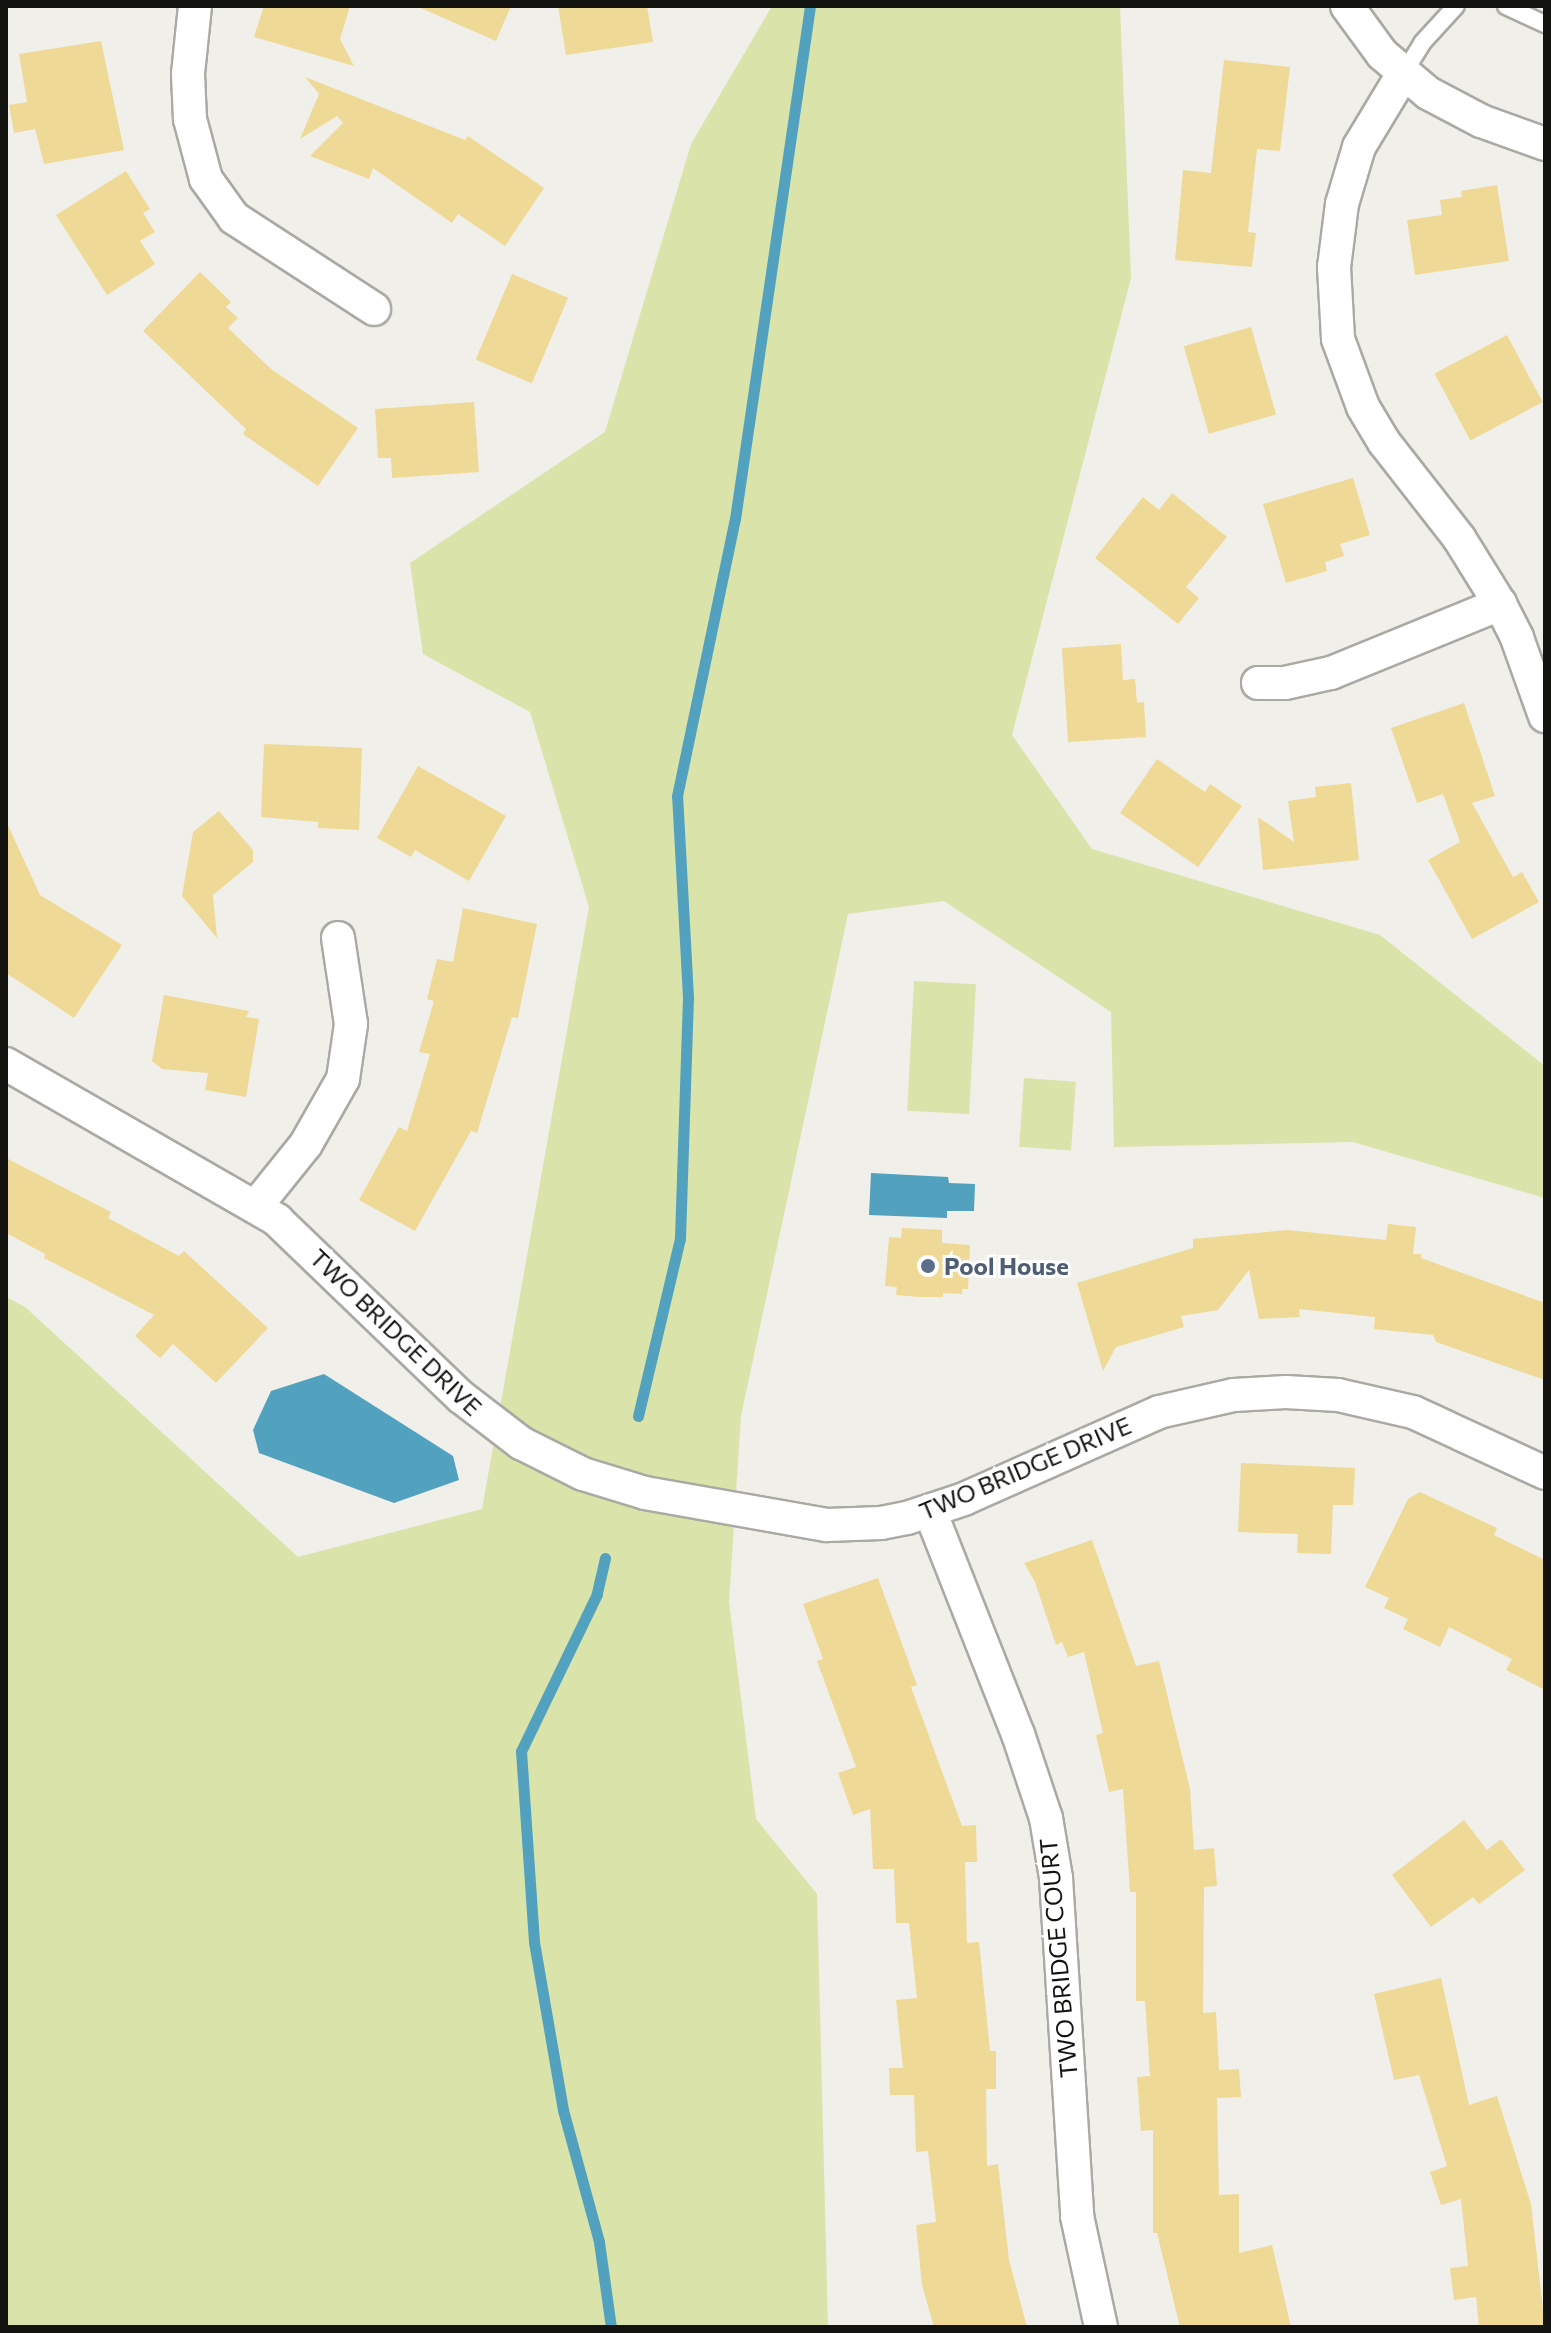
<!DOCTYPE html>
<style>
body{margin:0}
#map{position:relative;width:1551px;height:2333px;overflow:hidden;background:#f1efe9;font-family:Commissioner,sans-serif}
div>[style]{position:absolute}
.green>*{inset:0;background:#dae3a9;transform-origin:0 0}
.water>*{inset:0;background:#52a1be}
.stream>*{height:11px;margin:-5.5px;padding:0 5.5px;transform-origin:5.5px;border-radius:5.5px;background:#52a1be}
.building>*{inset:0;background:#efd996;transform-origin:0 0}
.roads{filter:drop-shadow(2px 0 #aaa9a3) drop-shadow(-2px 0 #aaa9a3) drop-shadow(0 2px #aaa9a3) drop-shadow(0 -2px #aaa9a3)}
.service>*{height:16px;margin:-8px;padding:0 8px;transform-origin:8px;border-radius:8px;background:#fff}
.minor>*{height:32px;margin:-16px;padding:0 16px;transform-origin:16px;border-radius:16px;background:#fff}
.dots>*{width:22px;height:22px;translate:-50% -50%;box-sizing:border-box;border:4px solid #fff;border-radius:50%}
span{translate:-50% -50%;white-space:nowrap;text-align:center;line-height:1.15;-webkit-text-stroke:6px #fff;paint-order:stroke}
.service-label{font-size:24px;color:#4e5e75;font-weight:700}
.left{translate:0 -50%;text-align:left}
.street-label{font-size:24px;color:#131310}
.frame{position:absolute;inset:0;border:8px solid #131310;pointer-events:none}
</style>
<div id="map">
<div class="green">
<i style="clip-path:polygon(772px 6px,1120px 6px,1131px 278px,1012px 735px,1092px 849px,1380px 935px,1545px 1066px,1545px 1198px,1353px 1142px,1114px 1147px,1111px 1012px,944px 901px,848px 914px,741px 1416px,729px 1602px,756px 1819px,817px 1894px,828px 2327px,11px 2327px,6px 2323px,6px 1297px,25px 1307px,298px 1557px,482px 1509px,589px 907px,530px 712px,423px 654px,410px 563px,605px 432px,691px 144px)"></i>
<i style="left:914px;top:981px;width:62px;height:130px;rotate:3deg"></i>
<i style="left:1024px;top:1078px;width:52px;height:69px;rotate:4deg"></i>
</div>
<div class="water">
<i style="clip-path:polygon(871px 1173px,948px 1177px,949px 1183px,975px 1184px,974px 1211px,947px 1211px,947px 1218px,869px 1215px)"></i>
<i style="clip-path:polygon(324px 1374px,453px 1456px,459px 1480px,394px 1503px,259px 1453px,253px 1430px,271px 1391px)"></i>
</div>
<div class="stream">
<i style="left:638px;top:1416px;width:183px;rotate:-76.7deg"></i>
<i style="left:680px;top:1238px;width:241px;rotate:-88.1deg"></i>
<i style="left:688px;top:997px;width:201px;rotate:-93.1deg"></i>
<i style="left:677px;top:796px;width:283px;rotate:-78.2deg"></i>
<i style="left:735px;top:519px;width:518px;rotate:-81.68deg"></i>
<i style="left:605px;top:1558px;width:37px;rotate:103deg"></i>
<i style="left:597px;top:1594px;width:174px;rotate:115.8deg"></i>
<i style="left:521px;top:1751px;width:191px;rotate:86.1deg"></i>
<i style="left:534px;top:1942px;width:170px;rotate:80.2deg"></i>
<i style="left:563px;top:2110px;width:137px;rotate:74.7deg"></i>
<i style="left:599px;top:2242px;width:86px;rotate:82deg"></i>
</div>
<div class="building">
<i style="clip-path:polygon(264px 6px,350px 6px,340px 39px,354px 66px,254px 37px)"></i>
<i style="clip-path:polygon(416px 6px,511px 6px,496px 41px)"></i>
<i style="clip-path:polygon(558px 6px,647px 6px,653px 42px,566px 55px)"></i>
<i style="clip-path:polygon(101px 41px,124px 150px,44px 164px,35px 129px,14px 133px,9px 105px,27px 102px,19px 54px)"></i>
<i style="clip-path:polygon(1224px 60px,1290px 67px,1280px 151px,1257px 149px,1248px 232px,1256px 233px,1252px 267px,1175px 260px,1183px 170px,1211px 173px)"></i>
<i style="clip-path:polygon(305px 77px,465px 140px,468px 136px,544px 188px,505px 246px,458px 214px,452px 223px,373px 168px,369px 179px,310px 156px,343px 123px,337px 116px,300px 139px,319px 94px)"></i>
<i style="clip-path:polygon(126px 171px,150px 209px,143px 213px,155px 232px,140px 241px,155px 264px,107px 295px,56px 215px)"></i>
<i style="clip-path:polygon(1497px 185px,1509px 261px,1415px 275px,1407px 220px,1442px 215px,1440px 200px,1462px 197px,1461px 191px)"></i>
<i style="clip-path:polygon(200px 272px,231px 302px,226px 307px,238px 318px,228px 328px,271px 369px,358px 428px,318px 486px,243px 434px,246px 429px,143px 331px)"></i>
<i style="left:512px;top:274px;width:61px;height:93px;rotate:23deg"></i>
<i style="left:1251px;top:327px;width:91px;height:70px;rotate:74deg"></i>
<i style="left:1507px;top:335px;width:76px;height:82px;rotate:62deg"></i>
<i style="clip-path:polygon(474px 402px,479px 472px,392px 478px,391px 458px,378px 458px,375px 409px)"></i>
<i style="clip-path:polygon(1353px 478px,1370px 535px,1340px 544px,1344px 556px,1325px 562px,1327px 571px,1286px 583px,1263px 504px)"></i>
<i style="clip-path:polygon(1172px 493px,1227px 537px,1186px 587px,1199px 598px,1178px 624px,1095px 558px,1143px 497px,1159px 510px)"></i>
<i style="clip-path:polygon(1121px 644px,1123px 680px,1135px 679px,1137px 703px,1144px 702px,1146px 737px,1068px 742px,1062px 648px)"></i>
<i style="clip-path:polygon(1464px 703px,1495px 796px,1472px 803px,1513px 877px,1522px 872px,1539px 902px,1472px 939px,1428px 860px,1460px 842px,1443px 794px,1417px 803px,1391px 728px)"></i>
<i style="clip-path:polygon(264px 744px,362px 748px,359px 830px,318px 828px,318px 822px,261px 817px)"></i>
<i style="clip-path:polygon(1157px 759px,1205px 792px,1210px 784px,1242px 806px,1198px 867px,1120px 813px)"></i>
<i style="clip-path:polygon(418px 766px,506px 816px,469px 881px,415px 850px,411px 857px,377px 838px)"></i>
<i style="clip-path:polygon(1351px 783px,1359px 860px,1263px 870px,1258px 817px,1294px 842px,1288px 801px,1316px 797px,1315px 787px)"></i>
<i style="clip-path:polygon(219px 811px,253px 850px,253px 862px,213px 895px,217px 938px,182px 896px,193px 832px)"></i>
<i style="clip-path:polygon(6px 821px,40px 895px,122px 945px,74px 1018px,6px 973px)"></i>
<i style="clip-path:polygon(463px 908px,537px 924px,518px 1018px,512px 1017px,477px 1133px,471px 1131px,415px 1231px,359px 1200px,399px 1127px,407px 1131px,430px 1054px,419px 1052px,434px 1001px,427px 999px,437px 959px,453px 962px)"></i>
<i style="clip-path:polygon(164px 995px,249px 1011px,246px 1017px,259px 1019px,246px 1097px,205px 1090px,208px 1073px,162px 1069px,152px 1061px)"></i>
<i style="clip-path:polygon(6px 1158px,111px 1212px,108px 1218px,179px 1256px,184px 1251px,268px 1328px,216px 1383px,173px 1344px,160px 1358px,135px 1336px,154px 1315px,44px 1258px,45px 1254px,6px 1233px)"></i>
<i style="clip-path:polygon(1388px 1224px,1416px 1227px,1413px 1254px,1421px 1254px,1421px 1258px,1545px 1303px,1545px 1380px,1436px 1342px,1433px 1335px,1374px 1329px,1375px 1317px,1299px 1309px,1300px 1317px,1259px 1319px,1249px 1270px,1218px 1310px,1181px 1316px,1184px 1327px,1116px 1347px,1103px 1371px,1077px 1283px,1193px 1248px,1193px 1239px,1287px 1230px,1386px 1240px)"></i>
<i style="clip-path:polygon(902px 1228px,942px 1230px,942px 1243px,970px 1245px,968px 1289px,962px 1289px,962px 1294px,943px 1293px,943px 1297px,919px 1297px,896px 1295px,897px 1287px,885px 1286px,889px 1237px,901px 1238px)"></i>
<i style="clip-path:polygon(1241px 1463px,1355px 1468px,1353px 1505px,1333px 1505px,1331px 1554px,1297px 1553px,1298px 1534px,1238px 1532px)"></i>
<i style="clip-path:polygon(1420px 1492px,1497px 1528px,1494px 1535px,1545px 1560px,1545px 1690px,1506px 1670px,1512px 1659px,1449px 1627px,1440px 1647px,1403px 1629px,1408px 1619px,1384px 1608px,1389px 1598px,1365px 1587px,1408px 1499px)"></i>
<i style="clip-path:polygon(1092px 1540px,1136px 1666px,1159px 1661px,1190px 1789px,1194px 1850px,1214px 1848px,1217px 1886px,1204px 1887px,1203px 2013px,1216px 2012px,1219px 2070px,1239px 2069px,1241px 2097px,1217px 2098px,1219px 2195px,1239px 2194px,1239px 2253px,1272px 2245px,1291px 2327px,1180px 2327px,1157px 2233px,1153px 2233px,1153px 2130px,1141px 2131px,1137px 2077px,1150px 2076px,1145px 2001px,1136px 2001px,1136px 1892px,1130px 1892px,1123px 1789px,1109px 1792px,1096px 1735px,1103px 1733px,1084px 1652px,1068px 1657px,1062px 1642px,1056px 1645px,1035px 1582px,1024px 1563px)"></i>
<i style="clip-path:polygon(878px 1578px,917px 1685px,911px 1687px,962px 1826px,976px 1825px,977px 1862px,965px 1862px,967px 1943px,979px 1942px,990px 2051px,996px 2051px,996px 2089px,986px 2089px,987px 2166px,998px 2164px,1009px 2260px,1027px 2327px,934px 2327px,922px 2285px,916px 2225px,936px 2222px,928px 2151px,916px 2152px,914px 2095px,890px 2095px,889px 2068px,903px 2068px,896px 2000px,917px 1998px,909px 1923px,896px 1923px,894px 1869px,873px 1869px,870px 1809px,853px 1815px,838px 1773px,856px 1767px,817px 1661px,823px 1659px,803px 1604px)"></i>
<i style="clip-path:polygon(1464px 1820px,1487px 1850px,1501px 1839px,1525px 1870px,1479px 1904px,1473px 1897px,1431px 1927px,1392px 1875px)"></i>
<i style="clip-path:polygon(1441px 1978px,1469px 2105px,1497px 2096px,1531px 2204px,1545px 2327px,1479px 2327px,1476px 2297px,1454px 2300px,1450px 2268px,1468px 2266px,1461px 2199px,1441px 2205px,1430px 2172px,1447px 2166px,1419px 2075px,1394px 2080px,1374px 1994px)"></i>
</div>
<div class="roads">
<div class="service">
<i style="left:1506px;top:6px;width:43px;rotate:24.8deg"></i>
<i style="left:1403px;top:74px;width:36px;rotate:-58deg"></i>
<i style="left:1422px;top:43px;width:50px;rotate:-47.4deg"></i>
</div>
<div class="minor">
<i style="left:195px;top:6px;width:68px;rotate:95.9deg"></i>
<i style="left:188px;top:74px;width:45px;rotate:87.5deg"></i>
<i style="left:190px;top:119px;width:62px;rotate:75.1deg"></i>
<i style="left:206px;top:179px;width:48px;rotate:54.3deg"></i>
<i style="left:234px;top:218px;width:167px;rotate:33deg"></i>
<i style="left:1347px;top:6px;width:59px;rotate:53.9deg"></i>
<i style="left:1382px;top:54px;width:60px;rotate:40.3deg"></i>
<i style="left:1428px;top:93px;width:60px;rotate:27.8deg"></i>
<i style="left:1481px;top:121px;width:68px;rotate:19.8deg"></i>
<i style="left:1403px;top:74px;width:85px;rotate:121.1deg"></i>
<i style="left:1359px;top:147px;width:59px;rotate:106.6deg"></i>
<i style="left:1342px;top:204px;width:64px;rotate:97.2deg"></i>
<i style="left:1334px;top:267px;width:72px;rotate:86.8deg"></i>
<i style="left:1338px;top:339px;width:72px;rotate:69.8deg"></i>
<i style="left:1363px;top:407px;width:41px;rotate:59deg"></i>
<i style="left:1384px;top:442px;width:122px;rotate:52deg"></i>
<i style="left:1459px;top:538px;width:78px;rotate:58.2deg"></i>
<i style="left:1500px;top:604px;width:38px;rotate:63deg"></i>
<i style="left:1517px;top:638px;width:83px;rotate:70.3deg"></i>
<i style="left:1258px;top:683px;width:27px"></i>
<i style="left:1285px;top:683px;width:47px;rotate:-12.3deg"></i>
<i style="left:1331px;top:673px;width:183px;rotate:-22.2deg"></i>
<i style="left:6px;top:1064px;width:313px;rotate:29.9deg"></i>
<i style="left:277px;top:1220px;width:255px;rotate:43.9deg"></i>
<i style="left:461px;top:1397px;width:76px;rotate:37.5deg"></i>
<i style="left:521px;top:1443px;width:69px;rotate:26.6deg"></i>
<i style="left:583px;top:1474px;width:65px;rotate:17deg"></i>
<i style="left:645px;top:1493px;width:185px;rotate:10deg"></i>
<i style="left:827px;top:1525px;width:54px;rotate:-2.1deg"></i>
<i style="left:881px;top:1523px;width:26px;rotate:-11deg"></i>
<i style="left:907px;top:1518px;width:60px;rotate:-18.4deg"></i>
<i style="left:964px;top:1499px;width:214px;rotate:-24deg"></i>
<i style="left:1159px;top:1412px;width:77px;rotate:-12.8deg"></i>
<i style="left:1234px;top:1395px;width:52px;rotate:-3.3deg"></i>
<i style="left:1286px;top:1392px;width:52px;rotate:3.3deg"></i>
<i style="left:1338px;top:1395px;width:77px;rotate:12.8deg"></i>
<i style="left:1413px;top:1412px;width:145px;rotate:24.8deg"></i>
<i style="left:257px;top:1205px;width:78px;rotate:-51.2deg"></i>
<i style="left:306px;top:1144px;width:75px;rotate:-60.4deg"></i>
<i style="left:343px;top:1079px;width:56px;rotate:-81.7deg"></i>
<i style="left:351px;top:1024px;width:87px;rotate:-98.6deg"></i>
<i style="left:930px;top:1511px;width:240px;rotate:68.5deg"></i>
<i style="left:1018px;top:1734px;width:89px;rotate:71.6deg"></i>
<i style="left:1046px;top:1818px;width:61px;rotate:80.5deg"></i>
<i style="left:1056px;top:1878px;width:339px;rotate:86.4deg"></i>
<i style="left:1077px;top:2216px;width:114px;rotate:77.8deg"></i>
</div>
</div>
<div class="dots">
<i style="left:928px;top:1266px;background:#5c6f8a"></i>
</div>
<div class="service-label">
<span class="left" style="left:944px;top:1266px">Pool House</span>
</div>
<div class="street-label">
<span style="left:396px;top:1332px;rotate:44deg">TWO BRIDGE DRIVE</span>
<span style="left:1025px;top:1468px;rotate:-23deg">TWO BRIDGE DRIVE</span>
<span style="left:1058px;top:1958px;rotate:-95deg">TWO BRIDGE COURT</span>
</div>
<div class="frame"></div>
</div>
